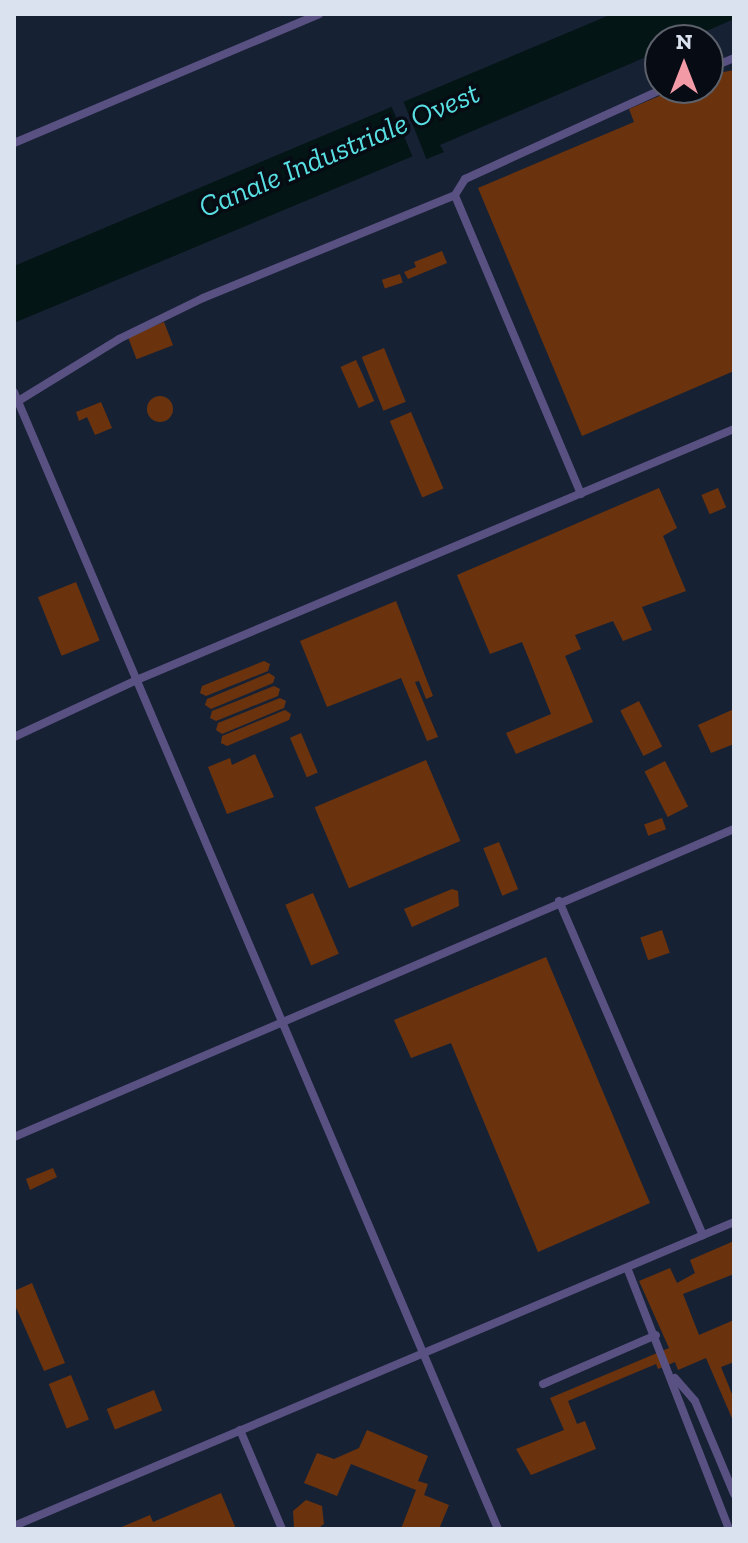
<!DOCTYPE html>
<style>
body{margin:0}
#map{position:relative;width:748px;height:1543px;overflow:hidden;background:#172134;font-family:"Zilla Slab",serif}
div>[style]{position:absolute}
.water>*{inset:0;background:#041515}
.pier>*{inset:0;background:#172134}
.building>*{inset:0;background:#6a330e;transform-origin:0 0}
.round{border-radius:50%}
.lane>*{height:8px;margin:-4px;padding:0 4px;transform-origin:4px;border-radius:4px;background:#5a5183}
span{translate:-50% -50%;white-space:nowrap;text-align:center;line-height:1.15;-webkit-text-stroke:7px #070b13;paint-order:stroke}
.water-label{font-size:30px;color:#58dfe2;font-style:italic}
.frame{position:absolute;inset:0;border:16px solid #dbe2ef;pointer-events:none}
.north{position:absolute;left:644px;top:24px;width:80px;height:80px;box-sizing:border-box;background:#070b13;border:2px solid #5c616b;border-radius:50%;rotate:0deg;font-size:22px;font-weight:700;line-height:32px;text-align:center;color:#dbe2ef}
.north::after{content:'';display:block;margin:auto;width:28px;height:36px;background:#f39aa7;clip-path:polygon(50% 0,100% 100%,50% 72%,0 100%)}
</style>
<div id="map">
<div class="water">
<i style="clip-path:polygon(612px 14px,734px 14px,734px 19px,686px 40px,660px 40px,660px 51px,440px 145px,444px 152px,422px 161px,418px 154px,14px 323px,14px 266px)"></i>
</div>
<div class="pier">
<i style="clip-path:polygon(402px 98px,428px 163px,424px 165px,414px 160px,390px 103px)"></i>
</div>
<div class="building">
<i style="clip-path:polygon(734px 70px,734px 371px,582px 436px,478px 188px,634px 122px,629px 109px,678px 88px,708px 88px,708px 75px)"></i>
<i style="clip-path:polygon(442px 251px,447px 263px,408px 279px,404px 272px,416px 267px,414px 262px)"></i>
<i style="left:400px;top:274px;width:9px;height:19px;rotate:72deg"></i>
<i style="left:164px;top:322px;width:25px;height:39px;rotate:69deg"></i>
<i style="left:384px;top:348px;width:58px;height:24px;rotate:68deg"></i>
<i style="left:356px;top:360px;width:45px;height:17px;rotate:66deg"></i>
<i class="round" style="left:147px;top:396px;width:26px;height:26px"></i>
<i style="clip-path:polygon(101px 402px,112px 428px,95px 435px,87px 417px,79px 421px,76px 412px)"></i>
<i style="left:411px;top:412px;width:83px;height:23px;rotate:67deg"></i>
<i style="clip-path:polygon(659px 488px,677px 528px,663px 536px,686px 591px,642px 607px,652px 630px,623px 641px,613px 621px,575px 635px,581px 649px,565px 656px,593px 722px,516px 754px,506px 733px,551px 714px,522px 642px,490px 654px,457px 575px)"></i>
<i style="left:718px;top:488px;width:21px;height:18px;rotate:67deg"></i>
<i style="left:76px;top:582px;width:63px;height:41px;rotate:68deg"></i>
<i style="clip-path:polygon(396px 601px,433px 696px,426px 699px,419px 681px,415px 682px,438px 737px,427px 741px,401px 678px,327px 707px,300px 641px)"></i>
<i style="clip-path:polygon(264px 661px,270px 664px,268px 671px,206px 696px,200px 693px,202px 686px)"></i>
<i style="clip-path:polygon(269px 673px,275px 677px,273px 683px,211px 709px,205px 705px,207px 699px)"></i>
<i style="clip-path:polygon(274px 686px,280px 689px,278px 696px,216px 721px,210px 718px,212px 711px)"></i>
<i style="clip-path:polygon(280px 698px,286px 701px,284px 708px,222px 734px,216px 730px,218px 723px)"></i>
<i style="left:639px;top:701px;width:51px;height:21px;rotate:63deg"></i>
<i style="clip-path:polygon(734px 709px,734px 744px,711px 753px,698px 725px)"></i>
<i style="clip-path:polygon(285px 710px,291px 714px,289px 720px,227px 746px,221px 743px,222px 736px)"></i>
<i style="left:301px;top:733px;width:43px;height:12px;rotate:67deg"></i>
<i style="clip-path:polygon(255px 754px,274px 797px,227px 814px,208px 767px,230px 758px,232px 765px)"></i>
<i style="left:426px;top:760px;width:88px;height:121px;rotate:67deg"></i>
<i style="left:665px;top:761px;width:51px;height:23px;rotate:63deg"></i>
<i style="left:662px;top:818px;width:12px;height:19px;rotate:70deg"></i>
<i style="left:499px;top:842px;width:51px;height:17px;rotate:68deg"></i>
<i style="clip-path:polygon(452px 889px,458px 891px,459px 906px,412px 927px,404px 909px)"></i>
<i style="left:313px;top:893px;width:66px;height:30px;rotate:67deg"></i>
<i style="left:662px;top:930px;width:24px;height:23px;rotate:71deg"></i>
<i style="clip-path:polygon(546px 957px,650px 1203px,538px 1252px,451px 1043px,411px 1058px,394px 1020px)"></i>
<i style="clip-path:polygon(53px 1168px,57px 1177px,30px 1190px,26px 1179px)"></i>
<i style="clip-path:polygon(734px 1241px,734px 1274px,683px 1294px,699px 1335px,734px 1320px,734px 1362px,721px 1367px,734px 1399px,734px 1423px,706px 1358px,678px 1370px,675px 1362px,658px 1369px,656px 1364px,568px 1401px,577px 1424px,585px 1421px,596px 1449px,531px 1475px,516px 1449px,564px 1430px,550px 1398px,669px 1348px,639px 1281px,670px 1268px,677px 1283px,695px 1273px,690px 1260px)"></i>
<i style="clip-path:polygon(32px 1283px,65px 1363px,44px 1371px,14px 1303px,14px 1291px)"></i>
<i style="left:71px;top:1375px;width:48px;height:24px;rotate:68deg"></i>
<i style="left:154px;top:1390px;width:22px;height:51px;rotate:68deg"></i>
<i style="clip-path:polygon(367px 1430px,428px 1456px,418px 1481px,428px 1484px,424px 1495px,449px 1505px,439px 1529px,401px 1529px,416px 1490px,351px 1464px,337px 1496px,304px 1483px,317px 1453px,334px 1459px,359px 1448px)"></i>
<i style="clip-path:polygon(221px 1493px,236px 1529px,117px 1529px,150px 1515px,153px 1522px)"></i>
<i style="clip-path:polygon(306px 1500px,322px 1506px,324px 1524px,317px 1529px,294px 1527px,293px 1511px)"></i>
</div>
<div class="lane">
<i style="left:708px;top:69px;width:28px;rotate:-23deg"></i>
<i style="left:14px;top:143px;width:331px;rotate:-22.9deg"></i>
<i style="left:14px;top:392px;width:1236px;rotate:66.94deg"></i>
<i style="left:15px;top:403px;width:122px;rotate:-31.6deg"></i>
<i style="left:119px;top:339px;width:93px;rotate:-26deg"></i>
<i style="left:203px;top:298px;width:272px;rotate:-22.2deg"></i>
<i style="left:581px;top:494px;width:324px;rotate:-112.9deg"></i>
<i style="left:455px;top:195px;width:19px;rotate:-58deg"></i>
<i style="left:465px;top:179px;width:220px;rotate:-24.5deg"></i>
<i style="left:14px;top:737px;width:138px;rotate:-24.9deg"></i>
<i style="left:139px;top:679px;width:645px;rotate:-22.79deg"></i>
<i style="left:559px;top:901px;width:364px;rotate:66.7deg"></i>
<i style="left:14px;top:1137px;width:783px;rotate:-23.16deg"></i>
<i style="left:628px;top:1270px;width:278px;rotate:68.7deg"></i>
<i style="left:675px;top:1378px;width:30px;rotate:49deg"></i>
<i style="left:695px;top:1401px;width:101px;rotate:67.2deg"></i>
<i style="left:543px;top:1384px;width:123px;rotate:-23.4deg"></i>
<i style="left:240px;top:1430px;width:108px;rotate:67deg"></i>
<i style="left:14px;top:1526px;width:782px;rotate:-22.89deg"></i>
</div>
<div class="water-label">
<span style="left:339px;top:150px;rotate:-23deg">Canale Industriale Ovest</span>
</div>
<div class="frame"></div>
<div class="north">N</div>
</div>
